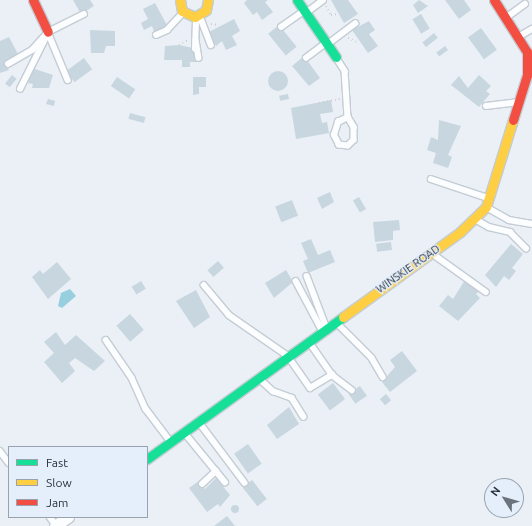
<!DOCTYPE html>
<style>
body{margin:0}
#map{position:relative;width:532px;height:526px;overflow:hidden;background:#eaf0f6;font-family:Ubuntu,sans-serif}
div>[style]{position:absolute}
.water>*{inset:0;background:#97cfde}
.building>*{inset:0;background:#c7d6df;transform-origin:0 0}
.round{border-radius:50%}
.path>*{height:2px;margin-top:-1px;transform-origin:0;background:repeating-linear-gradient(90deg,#cdced1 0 1px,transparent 0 4px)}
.roads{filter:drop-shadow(1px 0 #c4ccd4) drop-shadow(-1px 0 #c4ccd4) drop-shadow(0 1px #c4ccd4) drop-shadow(0 -1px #c4ccd4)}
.lane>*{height:5.5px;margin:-2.75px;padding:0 2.75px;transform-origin:2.75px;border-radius:2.75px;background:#fcfdfe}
.street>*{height:11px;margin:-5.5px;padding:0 5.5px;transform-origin:5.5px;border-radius:5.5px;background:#fcfdfe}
.fast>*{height:9px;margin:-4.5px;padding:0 4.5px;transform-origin:4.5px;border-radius:4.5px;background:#16e098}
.slow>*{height:9px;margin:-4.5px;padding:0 4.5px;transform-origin:4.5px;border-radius:4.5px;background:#ffcf43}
.jam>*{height:9px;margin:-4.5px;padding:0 4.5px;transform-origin:4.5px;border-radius:4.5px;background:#f24e42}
span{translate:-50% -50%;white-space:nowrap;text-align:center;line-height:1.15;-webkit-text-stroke:3px #e5effb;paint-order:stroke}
.street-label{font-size:11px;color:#27303c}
.legend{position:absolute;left:8px;top:446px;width:140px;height:72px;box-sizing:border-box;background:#e5effb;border:1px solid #99a3af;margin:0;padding:5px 7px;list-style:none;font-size:12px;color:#27303c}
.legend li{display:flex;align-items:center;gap:8px;height:20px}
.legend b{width:20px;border:1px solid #99a3af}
.north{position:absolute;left:484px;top:478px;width:40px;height:40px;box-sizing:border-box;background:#e5effb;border:1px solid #99a3af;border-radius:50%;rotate:307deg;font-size:11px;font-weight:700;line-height:16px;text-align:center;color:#27303c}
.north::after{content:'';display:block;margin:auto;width:14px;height:18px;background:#6b737d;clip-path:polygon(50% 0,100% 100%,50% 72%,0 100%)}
</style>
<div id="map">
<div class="water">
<i style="clip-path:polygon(70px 289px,76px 296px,62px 308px,58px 306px,61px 293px)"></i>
</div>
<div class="building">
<i style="clip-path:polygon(73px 0,90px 0,94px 6px,81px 14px)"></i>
<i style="clip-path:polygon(247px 0,268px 0,265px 2px,273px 12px,262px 20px,257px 12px,253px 15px,244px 3px)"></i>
<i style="clip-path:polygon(331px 0,348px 0,358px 14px,344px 23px)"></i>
<i style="clip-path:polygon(419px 0,428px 6px,418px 13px,413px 5px)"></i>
<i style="clip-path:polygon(445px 0,464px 0,471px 10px,459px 19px)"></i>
<i style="clip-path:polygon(155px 3px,168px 27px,155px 34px,152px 26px,144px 30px,141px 23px,148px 19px,143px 9px)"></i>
<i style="left:421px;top:14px;width:17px;height:10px;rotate:59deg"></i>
<i style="clip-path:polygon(234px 19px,240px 31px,232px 36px,237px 45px,226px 50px,222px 41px,216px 46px,209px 32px)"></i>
<i style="clip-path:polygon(369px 21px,375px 30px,369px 34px,378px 46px,368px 53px,352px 30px)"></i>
<i style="left:279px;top:25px;width:28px;height:14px;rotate:51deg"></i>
<i style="left:481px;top:28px;width:27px;height:16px;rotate:54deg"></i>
<i style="clip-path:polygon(90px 30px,115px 31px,115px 46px,106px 46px,104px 53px,91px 53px)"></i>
<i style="left:434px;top:33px;width:6px;height:15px;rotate:51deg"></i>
<i style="clip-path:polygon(9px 37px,19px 56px,6px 62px,9px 70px,0 73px,0 41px)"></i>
<i style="clip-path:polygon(179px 45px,198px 49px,197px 62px,190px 62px,190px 67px,182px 67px,182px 60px,164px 60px,165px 46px)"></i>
<i style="left:445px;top:46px;width:5px;height:11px;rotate:53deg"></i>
<i style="clip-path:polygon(304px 56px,320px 78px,309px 86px,292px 66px)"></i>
<i style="left:84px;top:58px;width:14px;height:22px;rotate:54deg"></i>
<i style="clip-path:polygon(32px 68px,53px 75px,49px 88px,32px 88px,33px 84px,28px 83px)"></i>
<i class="round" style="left:268px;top:71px;width:20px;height:20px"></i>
<i style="left:12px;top:75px;width:6px;height:11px;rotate:39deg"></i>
<i style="clip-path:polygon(479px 75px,491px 86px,486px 91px,490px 94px,479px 107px,451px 85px,459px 76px,468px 88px)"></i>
<i style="left:117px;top:77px;width:22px;height:11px;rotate:34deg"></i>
<i style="clip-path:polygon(193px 77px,206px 77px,206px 87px,199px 87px,199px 94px,193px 95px)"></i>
<i style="left:288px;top:94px;width:5px;height:9px;rotate:79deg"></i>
<i style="clip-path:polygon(48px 99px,55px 101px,54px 106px,46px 104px)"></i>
<i style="clip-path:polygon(331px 100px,333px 112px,320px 114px,322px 123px,327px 122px,329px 133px,296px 139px,291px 108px)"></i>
<i style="left:130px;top:113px;width:16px;height:6px;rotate:15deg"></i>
<i style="clip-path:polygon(439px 120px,461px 126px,448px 155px,452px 157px,448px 168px,433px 163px,436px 153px,427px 150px,431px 137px,438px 140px)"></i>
<i style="clip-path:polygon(330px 192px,334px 202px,322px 209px,317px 198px)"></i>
<i style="left:359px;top:197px;width:14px;height:7px;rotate:60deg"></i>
<i style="left:292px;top:200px;width:17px;height:18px;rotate:69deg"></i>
<i style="clip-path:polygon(399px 220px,400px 230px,393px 231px,393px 240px,375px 242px,373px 222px)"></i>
<i style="clip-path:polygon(311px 239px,318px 255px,330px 250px,335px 262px,308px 273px,303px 261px,308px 259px,301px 243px)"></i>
<i style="left:391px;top:242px;width:8px;height:15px;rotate:83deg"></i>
<i style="clip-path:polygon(511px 244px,523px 254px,512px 268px,516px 271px,509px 280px,504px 276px,496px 287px,485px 275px)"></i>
<i style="left:218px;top:261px;width:9px;height:14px;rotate:49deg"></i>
<i style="clip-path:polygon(57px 262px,71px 279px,48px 299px,32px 277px,40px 270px,43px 274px)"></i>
<i style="clip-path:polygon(286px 270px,293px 282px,274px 298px,265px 283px)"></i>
<i style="clip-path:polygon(465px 280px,479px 291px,476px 294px,480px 298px,458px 321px,439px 306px,448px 295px,453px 299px)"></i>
<i style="left:141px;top:281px;width:9px;height:11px;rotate:58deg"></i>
<i style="clip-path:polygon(196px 290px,210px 317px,194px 328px,176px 301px)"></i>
<i style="left:130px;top:314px;width:21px;height:18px;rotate:49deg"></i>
<i style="clip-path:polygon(56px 332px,65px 345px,76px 335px,105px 361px,94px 371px,75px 358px,69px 363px,75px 371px,62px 383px,44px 362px,54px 353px,44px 342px)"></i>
<i style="clip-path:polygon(402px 351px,417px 371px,390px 392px,382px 382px,395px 367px,390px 360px)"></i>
<i style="left:333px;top:383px;width:20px;height:19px;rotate:53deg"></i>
<i style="left:360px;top:386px;width:12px;height:14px;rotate:55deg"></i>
<i style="left:386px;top:394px;width:8px;height:8px;rotate:50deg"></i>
<i style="clip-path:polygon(289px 407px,299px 424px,277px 439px,267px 425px)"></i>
<i style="left:248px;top:444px;width:24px;height:17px;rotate:55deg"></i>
<i style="clip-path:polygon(216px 478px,230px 495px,220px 507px,218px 504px,207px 512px,189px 488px,199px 481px,205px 489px)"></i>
<i style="left:252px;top:480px;width:24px;height:12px;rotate:52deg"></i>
<i class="round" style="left:231px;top:505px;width:8px;height:8px"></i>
<i style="clip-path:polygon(227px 516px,235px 526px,214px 526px)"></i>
</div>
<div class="path">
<i style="left:326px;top:6px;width:10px;rotate:61deg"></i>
<i style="left:331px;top:15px;width:7px;rotate:-8deg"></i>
<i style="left:211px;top:24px;width:8px;rotate:7deg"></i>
<i style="left:348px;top:38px;width:10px;rotate:24deg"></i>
<i style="left:179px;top:45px;width:10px;rotate:-29deg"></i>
<i style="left:319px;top:103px;width:21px;rotate:-11deg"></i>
</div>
<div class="roads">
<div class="lane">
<i style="left:306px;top:13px;width:21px;rotate:-37deg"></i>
<i style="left:200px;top:16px;width:31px;rotate:69deg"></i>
<i style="left:507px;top:17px;width:22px;rotate:-36deg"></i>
<i style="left:281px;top:27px;width:28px;rotate:-35deg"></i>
<i style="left:48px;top:32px;width:52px;rotate:67.4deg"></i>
<i style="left:156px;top:35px;width:12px;rotate:-24deg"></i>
<i style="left:167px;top:30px;width:23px;rotate:-47deg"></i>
<i style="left:520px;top:36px;width:14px;rotate:-30deg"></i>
<i style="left:196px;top:40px;width:18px;rotate:81deg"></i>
<i style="left:328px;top:44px;width:34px;rotate:-37deg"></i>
<i style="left:195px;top:49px;width:32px;rotate:-88deg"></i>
<i style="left:336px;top:57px;width:17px;rotate:57deg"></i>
<i style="left:345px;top:71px;width:46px;rotate:86.3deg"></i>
<i style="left:348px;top:117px;width:12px;rotate:59deg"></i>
<i style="left:354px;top:127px;width:13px;rotate:90deg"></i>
<i style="left:354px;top:140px;width:8px;rotate:135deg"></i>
<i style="left:348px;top:146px;width:9px;rotate:-174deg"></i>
<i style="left:339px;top:145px;width:11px;rotate:-117deg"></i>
<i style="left:334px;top:135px;width:14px;rotate:-73deg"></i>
<i style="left:338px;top:122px;width:11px;rotate:-27deg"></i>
<i style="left:306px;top:58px;width:25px;rotate:-37deg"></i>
<i style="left:8px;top:64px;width:28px;rotate:-30deg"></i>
<i style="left:32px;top:50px;width:24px;rotate:-48deg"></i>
<i style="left:48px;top:32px;width:40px;rotate:-26.6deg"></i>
<i style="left:20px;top:89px;width:58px;rotate:-63.4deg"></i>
<i style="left:486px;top:106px;width:31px;rotate:-7deg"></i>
<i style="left:431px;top:179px;width:60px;rotate:18.4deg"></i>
<i style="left:486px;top:207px;width:26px;rotate:29deg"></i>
<i style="left:509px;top:220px;width:23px;rotate:10deg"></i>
<i style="left:475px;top:219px;width:16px;rotate:30deg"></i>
<i style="left:489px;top:227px;width:22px;rotate:13deg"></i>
<i style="left:510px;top:232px;width:23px;rotate:45deg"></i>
<i style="left:433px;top:254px;width:65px;rotate:35.6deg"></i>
<i style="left:307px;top:276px;width:53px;rotate:69.2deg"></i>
<i style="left:296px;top:281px;width:55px;rotate:62deg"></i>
<i style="left:204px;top:285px;width:39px;rotate:50deg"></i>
<i style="left:229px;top:315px;width:72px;rotate:34.8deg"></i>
<i style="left:288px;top:356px;width:39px;rotate:55deg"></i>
<i style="left:310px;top:388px;width:26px;rotate:-31deg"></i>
<i style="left:337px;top:323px;width:49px;rotate:45deg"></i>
<i style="left:372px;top:358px;width:22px;rotate:60deg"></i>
<i style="left:106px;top:340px;width:46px;rotate:55.6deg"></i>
<i style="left:132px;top:378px;width:34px;rotate:66deg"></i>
<i style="left:146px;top:409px;width:41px;rotate:52.9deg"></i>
<i style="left:310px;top:343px;width:39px;rotate:55deg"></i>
<i style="left:332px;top:375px;width:25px;rotate:37deg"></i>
<i style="left:260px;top:379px;width:18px;rotate:43deg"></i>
<i style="left:273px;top:391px;width:20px;rotate:20deg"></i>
<i style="left:292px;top:398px;width:22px;rotate:58deg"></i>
<i style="left:199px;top:422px;width:76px;rotate:53deg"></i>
<i style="left:184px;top:432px;width:65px;rotate:50.6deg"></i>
<i style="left:0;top:451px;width:15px;rotate:53deg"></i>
<i style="left:202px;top:484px;width:19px;rotate:-43deg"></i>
<i style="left:50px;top:517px;width:10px;rotate:53deg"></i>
</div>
<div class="street">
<i style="left:55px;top:526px;width:16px;rotate:-35deg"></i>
</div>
<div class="fast">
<i style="left:297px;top:0;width:69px;rotate:55.6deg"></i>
<i style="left:147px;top:459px;width:242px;rotate:-35.9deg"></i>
</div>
<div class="slow">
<i style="left:180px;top:0;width:11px;rotate:80deg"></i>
<i style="left:182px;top:11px;width:14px;rotate:25deg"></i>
<i style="left:195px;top:17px;width:13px;rotate:-32deg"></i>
<i style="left:206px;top:10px;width:10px;rotate:-79deg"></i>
<i style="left:343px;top:317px;width:145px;rotate:-36deg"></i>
<i style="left:460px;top:232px;width:36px;rotate:-44deg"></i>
<i style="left:486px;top:207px;width:91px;rotate:-72.8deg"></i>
</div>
<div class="jam">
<i style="left:33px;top:0;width:35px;rotate:65deg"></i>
<i style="left:494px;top:0;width:62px;rotate:57.6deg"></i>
<i style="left:527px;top:52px;width:23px;rotate:90deg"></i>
<i style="left:527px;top:75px;width:47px;rotate:107.3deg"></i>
</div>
</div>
<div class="street-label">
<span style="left:408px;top:269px;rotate:-35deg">WINSKIE ROAD</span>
</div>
<ul class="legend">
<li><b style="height:5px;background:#16e098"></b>Fast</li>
<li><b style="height:5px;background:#ffcf43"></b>Slow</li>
<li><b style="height:5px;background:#f24e42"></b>Jam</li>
</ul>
<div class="north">N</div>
</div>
